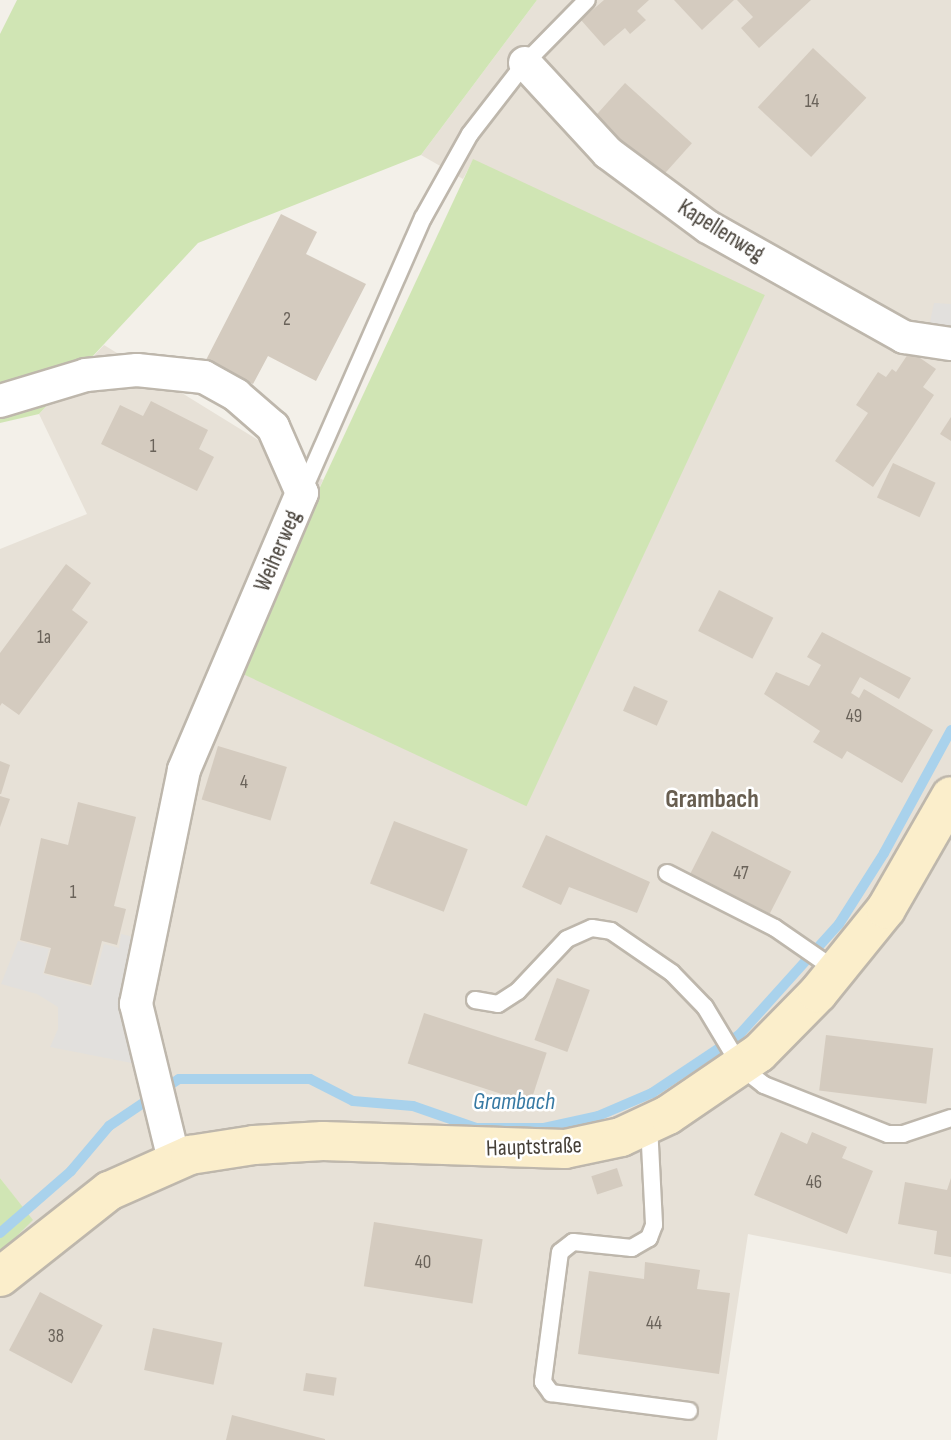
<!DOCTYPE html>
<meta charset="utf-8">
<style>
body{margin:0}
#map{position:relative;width:951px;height:1440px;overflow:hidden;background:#f3f0e9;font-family:"Sofia Sans Condensed",sans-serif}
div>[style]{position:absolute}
.residential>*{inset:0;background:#e7e1d7}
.green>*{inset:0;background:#d0e5b4;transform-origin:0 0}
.parking>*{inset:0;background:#e2e0dd}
.stream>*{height:10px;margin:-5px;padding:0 5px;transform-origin:5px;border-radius:5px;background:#a9d2ec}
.building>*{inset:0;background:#d4cbbf;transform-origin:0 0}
.roads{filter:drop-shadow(2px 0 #beb7ac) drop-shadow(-2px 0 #beb7ac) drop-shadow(0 2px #beb7ac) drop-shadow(0 -2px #beb7ac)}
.service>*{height:16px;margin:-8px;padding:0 8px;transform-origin:8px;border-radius:8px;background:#fff}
.minor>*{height:32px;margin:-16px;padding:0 16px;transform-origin:16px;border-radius:16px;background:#fff}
.secondary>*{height:38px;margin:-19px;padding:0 19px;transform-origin:19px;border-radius:19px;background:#fbeecb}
span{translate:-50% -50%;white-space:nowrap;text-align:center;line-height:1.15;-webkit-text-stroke:5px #fff;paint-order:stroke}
.number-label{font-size:19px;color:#6a635a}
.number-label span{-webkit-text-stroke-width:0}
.street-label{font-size:23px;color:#464038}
.water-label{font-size:24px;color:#3679a3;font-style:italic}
.quarter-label{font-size:26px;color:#685e50;font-weight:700}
</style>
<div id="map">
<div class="residential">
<i style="clip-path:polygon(537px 0,951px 0,951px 1274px,748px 1234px,717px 1440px,0 1440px,0 1253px,32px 1220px,0 1178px,0 549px,87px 514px,39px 414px,104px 345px,323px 480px,234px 670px,764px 296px,473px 160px,463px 179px,421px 155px)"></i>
</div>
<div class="green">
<i style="clip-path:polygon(17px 0,537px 0,421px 155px,198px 243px,39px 414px,0 423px,0 34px)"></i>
<i style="left:473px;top:159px;width:322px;height:564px;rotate:25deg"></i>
<i style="clip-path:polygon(0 1178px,33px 1220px,0 1253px)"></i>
</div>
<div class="parking">
<i style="clip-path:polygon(934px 303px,951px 304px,951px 334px,928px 332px)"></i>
<i style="clip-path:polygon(121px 934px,146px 940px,147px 1066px,50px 1047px,58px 1029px,58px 1007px,37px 994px,1px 984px,18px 941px,49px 949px,43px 974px,92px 987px,104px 944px,119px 948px)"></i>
</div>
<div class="stream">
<i style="left:0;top:1233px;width:94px;rotate:-41.1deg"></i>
<i style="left:71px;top:1171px;width:59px;rotate:-49.8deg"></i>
<i style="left:109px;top:1126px;width:84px;rotate:-33.9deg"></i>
<i style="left:179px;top:1079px;width:131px"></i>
<i style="left:310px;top:1079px;width:48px;rotate:27.1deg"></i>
<i style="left:353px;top:1101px;width:60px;rotate:4.8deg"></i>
<i style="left:413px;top:1106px;width:67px;rotate:19.2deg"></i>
<i style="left:476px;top:1128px;width:68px"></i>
<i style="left:544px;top:1128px;width:55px;rotate:-12.5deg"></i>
<i style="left:598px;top:1116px;width:59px;rotate:-23.1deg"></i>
<i style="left:652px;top:1093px;width:105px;rotate:-33.7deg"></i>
<i style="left:739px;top:1035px;width:149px;rotate:-48deg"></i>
<i style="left:839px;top:924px;width:84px;rotate:-57.6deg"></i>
<i style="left:884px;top:853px;width:140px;rotate:-61.4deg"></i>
</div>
<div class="building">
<i style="clip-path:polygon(604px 0,649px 0,637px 11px,646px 20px,630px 34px,625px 28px,604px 46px,581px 20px)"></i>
<i style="clip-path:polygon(674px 0,734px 0,702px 30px)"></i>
<i style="clip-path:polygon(737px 0,811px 0,759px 48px,741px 28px,753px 17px)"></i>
<i style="left:813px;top:48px;width:73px;height:81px;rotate:43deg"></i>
<i style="left:625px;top:83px;width:90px;height:47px;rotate:42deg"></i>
<i style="clip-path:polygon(281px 214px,317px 232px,306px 254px,366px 284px,316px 381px,268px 356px,253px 384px,206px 360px)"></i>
<i style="clip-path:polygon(910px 351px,936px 369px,923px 387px,934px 395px,873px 487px,835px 461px,868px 413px,856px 405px,878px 372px,886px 377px,892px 369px,896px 372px)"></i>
<i style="clip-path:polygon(151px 401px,208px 430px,199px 449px,214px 457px,197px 491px,101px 444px,120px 405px,143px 416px)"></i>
<i style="clip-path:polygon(951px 417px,951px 441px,940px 434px)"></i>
<i style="left:893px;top:463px;width:47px;height:38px;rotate:25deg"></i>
<i style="clip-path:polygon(66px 564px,91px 583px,72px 610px,88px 622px,19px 715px,2px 703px,0 706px,0 653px)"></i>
<i style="left:719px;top:590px;width:61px;height:46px;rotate:27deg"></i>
<i style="clip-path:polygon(822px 632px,911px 678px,899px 699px,860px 677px,851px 693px,859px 698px,864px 689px,933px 730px,902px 783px,847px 751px,842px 759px,813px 742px,820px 731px,764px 694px,776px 672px,809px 686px,821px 665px,807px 657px)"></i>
<i style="left:634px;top:686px;width:37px;height:27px;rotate:24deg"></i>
<i style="left:218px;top:746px;width:72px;height:56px;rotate:17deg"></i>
<i style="clip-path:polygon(0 761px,10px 765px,1px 794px,0 794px)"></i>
<i style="clip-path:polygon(0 796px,10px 799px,0 827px)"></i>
<i style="clip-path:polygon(78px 802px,136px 817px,114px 906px,126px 909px,117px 945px,102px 941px,91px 985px,44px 973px,51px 948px,20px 940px,41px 838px,68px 845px)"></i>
<i style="left:394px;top:821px;width:79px;height:67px;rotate:21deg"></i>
<i style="left:712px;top:831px;width:89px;height:51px;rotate:27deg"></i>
<i style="clip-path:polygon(546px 835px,650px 882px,637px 913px,569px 887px,561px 905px,522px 887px)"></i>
<i style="left:557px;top:978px;width:35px;height:66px;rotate:20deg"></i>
<i style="left:424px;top:1013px;width:129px;height:53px;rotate:18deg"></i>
<i style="left:826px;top:1035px;width:108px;height:56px;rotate:7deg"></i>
<i style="clip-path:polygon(781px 1132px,807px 1144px,812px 1132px,847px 1147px,842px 1158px,873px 1171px,847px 1234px,754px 1195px)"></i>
<i style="left:617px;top:1168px;width:19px;height:27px;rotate:72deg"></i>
<i style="clip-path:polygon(951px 1178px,951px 1257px,934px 1254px,937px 1231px,898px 1224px,905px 1182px,947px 1190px)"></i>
<i style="left:374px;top:1222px;width:110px;height:65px;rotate:9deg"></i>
<i style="clip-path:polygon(645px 1262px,700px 1270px,697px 1289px,730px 1293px,719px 1374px,578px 1354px,589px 1271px,644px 1279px)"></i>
<i style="left:40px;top:1292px;width:71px;height:66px;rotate:28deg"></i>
<i style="left:153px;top:1328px;width:71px;height:43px;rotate:12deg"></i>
<i style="left:306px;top:1373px;width:31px;height:18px;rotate:9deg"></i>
<i style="clip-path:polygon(232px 1415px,325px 1439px,325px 1440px,226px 1440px)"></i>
</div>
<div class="roads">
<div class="service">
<i style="left:303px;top:491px;width:298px;rotate:-66.3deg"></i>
<i style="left:423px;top:218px;width:96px;rotate:-60.8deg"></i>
<i style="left:470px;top:134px;width:90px;rotate:-52.2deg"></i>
<i style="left:525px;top:63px;width:88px;rotate:-45.5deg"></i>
<i style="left:667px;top:873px;width:121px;rotate:27deg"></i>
<i style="left:775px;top:928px;width:75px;rotate:34.7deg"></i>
<i style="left:475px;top:1000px;width:23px;rotate:10deg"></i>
<i style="left:498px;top:1004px;width:24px;rotate:-33deg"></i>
<i style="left:518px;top:991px;width:71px;rotate:-46.7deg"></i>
<i style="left:567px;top:939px;width:27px;rotate:-24deg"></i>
<i style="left:592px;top:928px;width:19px;rotate:9deg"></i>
<i style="left:611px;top:931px;width:74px;rotate:34.5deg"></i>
<i style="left:672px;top:973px;width:47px;rotate:45.9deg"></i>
<i style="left:705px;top:1007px;width:70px;rotate:59deg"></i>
<i style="left:741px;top:1067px;width:29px;rotate:38deg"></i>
<i style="left:764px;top:1085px;width:133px;rotate:21.6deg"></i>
<i style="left:888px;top:1134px;width:15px"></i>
<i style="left:903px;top:1134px;width:51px;rotate:-18.4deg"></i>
<i style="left:649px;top:1125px;width:100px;rotate:87.1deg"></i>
<i style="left:654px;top:1225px;width:14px;rotate:111deg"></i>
<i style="left:649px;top:1238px;width:20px;rotate:150deg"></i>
<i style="left:632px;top:1248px;width:59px;rotate:-174.2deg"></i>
<i style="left:573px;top:1242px;width:16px;rotate:142deg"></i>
<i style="left:560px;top:1252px;width:131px;rotate:97.5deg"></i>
<i style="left:543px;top:1382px;width:14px;rotate:54deg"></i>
<i style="left:551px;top:1393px;width:139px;rotate:7.4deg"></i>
</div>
<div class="minor">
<i style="left:525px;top:63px;width:122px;rotate:47.3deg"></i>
<i style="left:608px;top:153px;width:124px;rotate:36.5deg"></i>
<i style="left:708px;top:227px;width:225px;rotate:29.3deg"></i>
<i style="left:904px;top:337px;width:48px;rotate:8.5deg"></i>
<i style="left:0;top:401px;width:90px;rotate:-16.8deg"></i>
<i style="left:86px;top:375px;width:51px;rotate:-5.6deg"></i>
<i style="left:137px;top:370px;width:67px;rotate:6deg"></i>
<i style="left:204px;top:377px;width:37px;rotate:29deg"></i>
<i style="left:236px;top:395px;width:49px;rotate:40.9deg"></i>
<i style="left:273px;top:427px;width:72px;rotate:66.3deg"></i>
<i style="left:302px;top:493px;width:301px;rotate:113.1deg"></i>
<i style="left:184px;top:770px;width:239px;rotate:101.6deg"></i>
<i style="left:136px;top:1004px;width:161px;rotate:76.3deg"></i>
</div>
<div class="secondary">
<i style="left:0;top:1277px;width:139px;rotate:-38.3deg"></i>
<i style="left:109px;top:1191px;width:89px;rotate:-24deg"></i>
<i style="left:190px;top:1155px;width:65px;rotate:-8.9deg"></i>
<i style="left:254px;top:1145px;width:69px;rotate:-3.3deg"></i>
<i style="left:323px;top:1141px;width:242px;rotate:1.9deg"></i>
<i style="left:565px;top:1149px;width:57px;rotate:-12.1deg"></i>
<i style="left:621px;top:1137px;width:52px;rotate:-25.1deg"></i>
<i style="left:668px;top:1115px;width:110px;rotate:-34.3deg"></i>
<i style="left:759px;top:1053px;width:84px;rotate:-45.5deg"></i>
<i style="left:818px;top:993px;width:108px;rotate:-51deg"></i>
<i style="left:886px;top:909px;width:130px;rotate:-60.1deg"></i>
</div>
</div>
<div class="number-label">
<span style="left:812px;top:102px">14</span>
<span style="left:287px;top:320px">2</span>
<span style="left:153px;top:447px">1</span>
<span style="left:44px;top:638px">1a</span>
<span style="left:854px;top:717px">49</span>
<span style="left:244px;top:783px">4</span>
<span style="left:741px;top:874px">47</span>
<span style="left:73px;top:893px">1</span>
<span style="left:814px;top:1183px">46</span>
<span style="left:423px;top:1263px">40</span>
<span style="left:654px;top:1324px">44</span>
<span style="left:56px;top:1337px">38</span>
</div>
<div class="street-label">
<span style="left:721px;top:231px;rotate:32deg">Kapellenweg</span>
<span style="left:278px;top:551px;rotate:-67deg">Weiherweg</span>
<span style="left:534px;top:1147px;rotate:-2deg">Hauptstraße</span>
</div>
<div class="water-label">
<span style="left:514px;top:1102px">Grambach</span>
</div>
<div class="quarter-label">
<span style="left:712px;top:800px">Grambach</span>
</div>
</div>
